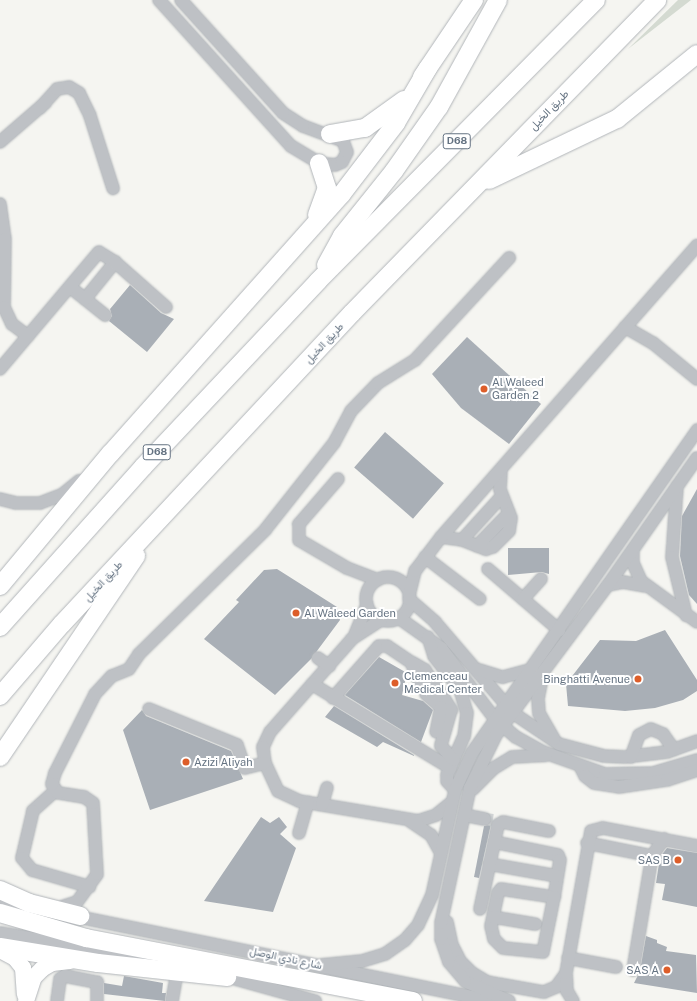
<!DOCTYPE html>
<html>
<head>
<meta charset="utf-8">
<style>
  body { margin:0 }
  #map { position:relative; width:697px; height:1001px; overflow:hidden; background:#f5f5f1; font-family:"Public Sans",Vazirmatn,sans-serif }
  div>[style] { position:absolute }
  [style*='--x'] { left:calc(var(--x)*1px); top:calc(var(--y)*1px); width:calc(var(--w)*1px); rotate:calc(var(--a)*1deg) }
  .green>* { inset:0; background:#d4dad1 }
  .building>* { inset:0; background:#a9afb6; transform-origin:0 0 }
  .minor-tunnel>* { height:12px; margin-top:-6px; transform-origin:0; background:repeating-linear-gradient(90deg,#d1d4d5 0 12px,transparent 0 18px) }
  .roads { filter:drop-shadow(0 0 1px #b1b5b9) drop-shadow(0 0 1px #b1b5b9) }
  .minor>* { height:12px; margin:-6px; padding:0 6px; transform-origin:6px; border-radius:6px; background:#bec1c5 }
  .minor>.ring { margin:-6px; padding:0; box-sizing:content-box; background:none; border:12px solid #bec1c5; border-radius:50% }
  .major>* { height:16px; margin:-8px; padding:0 8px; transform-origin:8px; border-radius:8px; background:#fff }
  .highway>* { height:18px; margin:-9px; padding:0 9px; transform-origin:9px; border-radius:9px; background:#fff }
  .dots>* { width:11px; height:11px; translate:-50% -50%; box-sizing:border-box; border:2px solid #fff; border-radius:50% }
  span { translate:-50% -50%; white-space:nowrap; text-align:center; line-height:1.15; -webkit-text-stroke:4px #fff; paint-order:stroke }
  .shield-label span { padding:1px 3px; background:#fff; border:1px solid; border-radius:3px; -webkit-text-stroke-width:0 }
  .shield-label { font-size:10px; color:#657382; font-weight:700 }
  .street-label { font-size:11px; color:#657382 }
  .poi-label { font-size:11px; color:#657382 }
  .left { translate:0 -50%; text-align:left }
  .right { translate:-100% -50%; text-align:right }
</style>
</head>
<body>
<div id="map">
  <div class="green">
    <i style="clip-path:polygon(678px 0,691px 0,628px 49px)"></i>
  </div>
  <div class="building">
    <i style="clip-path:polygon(130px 285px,161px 313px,174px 319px,147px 352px,109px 321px,112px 316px,110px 309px)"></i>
    <i style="clip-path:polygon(467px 337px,541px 404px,509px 444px,461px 408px,432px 374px)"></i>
    <i style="left:385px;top:432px;width:78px;height:47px;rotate:41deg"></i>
    <i style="clip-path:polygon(697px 489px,697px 604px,689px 595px,680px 556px,682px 516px)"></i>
    <i style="clip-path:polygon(508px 548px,549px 548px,549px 574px,542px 572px,508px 575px)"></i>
    <i style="clip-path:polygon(277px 569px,337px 607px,340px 620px,311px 659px,275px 695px,204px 639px,239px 602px,236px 600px,264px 570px)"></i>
    <i style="clip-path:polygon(665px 630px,697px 680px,697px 691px,683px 700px,655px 708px,625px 711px,568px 706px,566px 684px,600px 640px,636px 641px)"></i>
    <i style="clip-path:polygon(379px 657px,407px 673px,402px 695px,423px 701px,433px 710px,421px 742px,345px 695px)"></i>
    <i style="clip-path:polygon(334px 706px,414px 755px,414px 756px,383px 742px,377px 747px,325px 717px)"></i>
    <i style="clip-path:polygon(142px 710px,146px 716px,231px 751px,243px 779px,150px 810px,123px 730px)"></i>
    <i style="clip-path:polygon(261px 817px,270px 823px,279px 817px,287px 827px,280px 834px,296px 848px,273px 912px,204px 901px)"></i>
    <i style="clip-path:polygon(491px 824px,479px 878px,474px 877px,484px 826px)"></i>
    <i style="clip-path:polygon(667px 848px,697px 853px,697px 907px,662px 900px,665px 884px,656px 883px,660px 857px)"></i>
    <i style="clip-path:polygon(646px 936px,657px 940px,657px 943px,667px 947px,666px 951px,696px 955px,697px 993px,634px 983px,640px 971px)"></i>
    <i style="clip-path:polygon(124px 976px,163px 983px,162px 993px,166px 993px,165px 1001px,104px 994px,104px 983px,122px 986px)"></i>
  </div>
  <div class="minor-tunnel">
    <i style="--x:485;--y:819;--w:8;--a:7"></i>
  </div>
  <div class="roads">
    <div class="minor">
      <i style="--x:159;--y:0;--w:197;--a:47.9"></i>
      <i style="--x:291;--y:146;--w:33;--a:31"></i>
      <i style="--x:319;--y:163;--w:16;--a:7"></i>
      <i style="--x:335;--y:165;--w:8;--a:-23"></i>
      <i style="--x:342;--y:162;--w:11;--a:-63"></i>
      <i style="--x:347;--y:152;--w:12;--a:-110"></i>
      <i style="--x:343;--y:141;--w:43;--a:-159.4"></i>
      <i style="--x:303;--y:126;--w:24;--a:-147"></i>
      <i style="--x:283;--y:113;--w:152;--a:-132.1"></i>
      <i style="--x:40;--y:108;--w:25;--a:-48"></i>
      <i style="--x:57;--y:89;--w:12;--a:-9"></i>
      <i style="--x:69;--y:87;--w:12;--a:31"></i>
      <i style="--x:79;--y:93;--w:25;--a:64"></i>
      <i style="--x:90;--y:116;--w:76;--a:72.3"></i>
      <i style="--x:0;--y:142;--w:60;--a:-40.9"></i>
      <i style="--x:0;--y:204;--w:35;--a:82"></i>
      <i style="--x:5;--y:239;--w:68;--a:90.8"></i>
      <i style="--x:4;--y:307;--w:19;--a:65"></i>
      <i style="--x:12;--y:324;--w:20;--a:37"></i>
      <i style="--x:70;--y:287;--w:45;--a:38.7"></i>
      <i style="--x:85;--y:299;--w:48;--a:-51"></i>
      <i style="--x:625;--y:327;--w:32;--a:30"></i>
      <i style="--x:653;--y:343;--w:57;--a:39.3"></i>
      <i style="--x:0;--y:369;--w:153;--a:-49.8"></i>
      <i style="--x:99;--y:252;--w:19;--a:32"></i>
      <i style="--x:115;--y:262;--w:68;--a:41.4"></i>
      <i style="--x:338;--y:479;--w:60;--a:130.9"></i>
      <i style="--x:299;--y:524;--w:16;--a:90"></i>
      <i style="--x:299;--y:540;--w:56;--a:30.3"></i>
      <i style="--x:347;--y:568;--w:33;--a:21"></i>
      <i style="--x:677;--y:486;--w:71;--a:94"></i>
      <i style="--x:672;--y:557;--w:60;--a:76.4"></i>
      <i style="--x:0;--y:499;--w:16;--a:14"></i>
      <i style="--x:16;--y:503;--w:24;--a:0"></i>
      <i style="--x:40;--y:503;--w:25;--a:-21"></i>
      <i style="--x:63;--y:494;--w:21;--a:-39"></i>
      <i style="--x:441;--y:537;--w:21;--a:8"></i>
      <i style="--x:462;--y:540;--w:26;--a:21"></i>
      <i style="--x:486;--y:549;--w:7;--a:-16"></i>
      <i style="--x:493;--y:547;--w:23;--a:-45"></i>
      <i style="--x:509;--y:531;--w:13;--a:-81"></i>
      <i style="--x:511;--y:518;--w:31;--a:-111"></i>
      <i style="--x:500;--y:489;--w:19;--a:-87"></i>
      <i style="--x:462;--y:540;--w:59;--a:-47.7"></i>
      <i style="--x:477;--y:546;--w:46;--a:-45.9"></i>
      <i style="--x:633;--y:550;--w:13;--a:90"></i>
      <i style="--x:633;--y:563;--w:20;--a:66"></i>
      <i style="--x:641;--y:581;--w:69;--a:36.2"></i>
      <i style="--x:425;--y:557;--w:69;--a:37.4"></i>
      <i style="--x:488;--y:569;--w:94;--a:40.7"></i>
      <i class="ring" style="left:366px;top:577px;width:32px;height:32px"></i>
      <i style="--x:608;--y:585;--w:15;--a:-11"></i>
      <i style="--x:623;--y:582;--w:23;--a:10"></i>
      <i style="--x:409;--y:595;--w:25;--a:-76"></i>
      <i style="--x:415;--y:571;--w:43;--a:-52.6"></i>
      <i style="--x:441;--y:537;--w:388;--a:-48.7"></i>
      <i style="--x:409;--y:599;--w:35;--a:41"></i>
      <i style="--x:435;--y:622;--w:120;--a:49.4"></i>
      <i style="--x:513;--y:713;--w:55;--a:34"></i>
      <i style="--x:559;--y:744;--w:47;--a:14.9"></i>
      <i style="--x:604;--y:756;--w:21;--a:3"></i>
      <i style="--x:625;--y:757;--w:42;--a:-6.8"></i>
      <i style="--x:667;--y:752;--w:32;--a:-20"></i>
      <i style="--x:523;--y:599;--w:27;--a:-48"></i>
      <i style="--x:399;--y:618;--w:52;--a:35.5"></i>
      <i style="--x:441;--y:648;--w:89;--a:52.7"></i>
      <i style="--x:495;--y:719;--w:28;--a:41"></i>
      <i style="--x:516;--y:737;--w:31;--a:29"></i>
      <i style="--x:543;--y:752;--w:66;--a:19.5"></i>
      <i style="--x:605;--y:774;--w:48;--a:-1.2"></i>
      <i style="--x:653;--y:773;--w:46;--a:-16.5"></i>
      <i style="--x:381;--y:620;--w:35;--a:147"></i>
      <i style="--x:352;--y:639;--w:124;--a:131.4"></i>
      <i style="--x:270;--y:732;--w:17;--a:115"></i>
      <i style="--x:263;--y:747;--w:16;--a:83"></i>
      <i style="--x:265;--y:763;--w:31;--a:65"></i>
      <i style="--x:278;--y:791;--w:23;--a:25"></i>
      <i style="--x:299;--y:801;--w:121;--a:9.5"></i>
      <i style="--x:418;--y:821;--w:19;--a:-18"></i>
      <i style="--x:436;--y:815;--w:21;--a:-39"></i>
      <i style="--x:354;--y:637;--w:35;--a:-68"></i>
      <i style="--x:428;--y:637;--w:20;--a:72"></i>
      <i style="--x:434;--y:656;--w:43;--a:52.6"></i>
      <i style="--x:460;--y:690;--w:24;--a:73"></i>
      <i style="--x:467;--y:713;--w:23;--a:97"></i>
      <i style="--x:464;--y:736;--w:43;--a:113.6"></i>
      <i style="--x:447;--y:775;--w:6;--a:90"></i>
      <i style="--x:447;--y:781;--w:12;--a:48"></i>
      <i style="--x:318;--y:658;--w:14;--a:36"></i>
      <i style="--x:413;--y:663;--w:14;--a:30"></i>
      <i style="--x:425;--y:670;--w:14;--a:56"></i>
      <i style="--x:476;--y:669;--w:28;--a:17"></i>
      <i style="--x:503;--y:677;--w:30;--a:-15"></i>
      <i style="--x:542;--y:678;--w:21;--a:101"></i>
      <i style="--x:538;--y:699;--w:14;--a:86"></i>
      <i style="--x:539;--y:713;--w:30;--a:60"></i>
      <i style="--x:312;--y:684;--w:162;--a:31.3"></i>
      <i style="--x:435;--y:684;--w:31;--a:58"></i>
      <i style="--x:451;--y:710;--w:37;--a:106"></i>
      <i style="--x:441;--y:746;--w:19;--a:47"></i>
      <i style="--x:426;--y:694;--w:20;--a:41"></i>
      <i style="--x:441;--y:707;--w:25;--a:101"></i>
      <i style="--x:333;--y:698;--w:69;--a:-48.5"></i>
      <i style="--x:379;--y:646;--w:8;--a:0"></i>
      <i style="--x:387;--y:646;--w:29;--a:34"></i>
      <i style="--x:411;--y:662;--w:25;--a:67"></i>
      <i style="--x:149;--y:709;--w:95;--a:22.2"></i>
      <i style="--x:237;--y:745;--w:24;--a:71"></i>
      <i style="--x:245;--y:768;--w:21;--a:-14"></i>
      <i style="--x:631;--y:757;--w:23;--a:-70"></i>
      <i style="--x:639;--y:735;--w:13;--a:-27"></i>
      <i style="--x:651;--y:729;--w:13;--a:23"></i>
      <i style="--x:663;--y:734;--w:19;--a:55"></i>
      <i style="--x:580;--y:766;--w:11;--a:63"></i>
      <i style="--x:585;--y:776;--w:11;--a:38"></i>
      <i style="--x:594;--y:783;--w:25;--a:9"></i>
      <i style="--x:619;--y:787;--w:49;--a:-8.3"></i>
      <i style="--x:667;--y:780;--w:32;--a:-18"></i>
      <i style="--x:473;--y:789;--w:30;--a:-45"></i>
      <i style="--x:494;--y:768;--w:21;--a:-31"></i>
      <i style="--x:512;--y:757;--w:34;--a:-3"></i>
      <i style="--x:55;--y:791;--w:30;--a:138"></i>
      <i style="--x:33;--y:811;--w:48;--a:103.2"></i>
      <i style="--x:22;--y:858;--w:16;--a:50"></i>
      <i style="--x:32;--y:870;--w:60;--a:16.3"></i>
      <i style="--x:322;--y:805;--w:18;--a:-74"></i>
      <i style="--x:464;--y:815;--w:21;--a:11"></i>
      <i style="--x:410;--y:821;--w:25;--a:34"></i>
      <i style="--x:431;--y:835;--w:18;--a:61"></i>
      <i style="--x:299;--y:833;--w:32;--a:-74"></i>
      <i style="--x:494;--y:842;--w:65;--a:11.5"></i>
      <i style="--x:558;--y:855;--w:5;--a:68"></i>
      <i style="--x:560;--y:860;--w:37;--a:99"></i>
      <i style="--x:587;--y:843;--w:66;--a:11.3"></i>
      <i style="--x:489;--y:864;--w:69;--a:10"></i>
      <i style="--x:501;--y:889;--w:54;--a:8.6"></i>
      <i style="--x:554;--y:897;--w:56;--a:101.3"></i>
      <i style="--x:543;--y:952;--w:40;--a:-174.3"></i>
      <i style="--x:503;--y:948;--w:13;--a:-135"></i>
      <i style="--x:494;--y:939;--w:13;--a:-103"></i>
      <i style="--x:491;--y:926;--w:34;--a:-78"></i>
      <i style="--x:498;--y:893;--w:5;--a:-53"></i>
      <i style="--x:0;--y:901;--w:27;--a:15"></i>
      <i style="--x:55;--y:909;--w:23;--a:-18"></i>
      <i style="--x:77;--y:902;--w:34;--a:-54"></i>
      <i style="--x:97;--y:874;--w:71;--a:-93.2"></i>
      <i style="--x:93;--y:803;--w:11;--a:-146"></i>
      <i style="--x:84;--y:797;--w:26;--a:-171"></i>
      <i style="--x:58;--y:793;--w:11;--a:-124"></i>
      <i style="--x:52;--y:784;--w:11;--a:-75"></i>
      <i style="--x:55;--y:773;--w:89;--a:-63.1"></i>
      <i style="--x:95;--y:694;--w:25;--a:-47"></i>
      <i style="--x:112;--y:676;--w:18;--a:-22"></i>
      <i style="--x:129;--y:669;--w:18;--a:-56"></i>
      <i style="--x:139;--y:654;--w:177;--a:-44.5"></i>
      <i style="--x:265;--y:530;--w:111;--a:-51.6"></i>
      <i style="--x:334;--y:443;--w:36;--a:-62"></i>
      <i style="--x:351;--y:411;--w:39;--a:-46"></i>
      <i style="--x:378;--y:383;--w:44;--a:-31.9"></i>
      <i style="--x:415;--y:360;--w:139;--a:-47.3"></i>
      <i style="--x:480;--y:909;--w:86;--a:-77.9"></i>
      <i style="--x:498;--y:825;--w:6;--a:-31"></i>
      <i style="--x:503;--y:822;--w:47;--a:11.1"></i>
      <i style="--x:74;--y:916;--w:427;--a:11.5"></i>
      <i style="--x:493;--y:917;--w:43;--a:9.5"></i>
      <i style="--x:447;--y:922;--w:24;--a:78"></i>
      <i style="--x:452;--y:945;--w:18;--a:63"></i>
      <i style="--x:460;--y:961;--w:17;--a:45"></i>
      <i style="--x:472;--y:973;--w:17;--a:31"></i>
      <i style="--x:487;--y:982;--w:58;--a:10"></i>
      <i style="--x:544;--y:992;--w:13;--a:-23"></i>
      <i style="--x:556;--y:987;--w:17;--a:-54"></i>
      <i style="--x:0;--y:933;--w:147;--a:9.8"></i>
      <i style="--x:568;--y:958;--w:49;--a:10.6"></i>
      <i style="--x:321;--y:965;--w:41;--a:-5.6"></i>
      <i style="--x:362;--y:961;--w:24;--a:-17"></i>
      <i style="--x:385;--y:954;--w:24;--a:-35"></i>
      <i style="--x:405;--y:940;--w:20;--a:-49"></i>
      <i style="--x:418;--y:925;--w:33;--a:-65"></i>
      <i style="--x:432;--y:895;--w:107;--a:-77.6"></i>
      <i style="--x:455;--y:790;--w:41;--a:-65.3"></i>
      <i style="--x:472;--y:753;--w:394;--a:-55.1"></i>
      <i style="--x:633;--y:970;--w:116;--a:-80.5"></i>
      <i style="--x:652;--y:856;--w:21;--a:-55"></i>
      <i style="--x:221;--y:975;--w:98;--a:15.5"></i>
      <i style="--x:57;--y:1001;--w:22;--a:-82"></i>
      <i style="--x:60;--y:979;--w:6;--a:-31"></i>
      <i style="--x:65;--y:976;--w:33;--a:11"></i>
      <i style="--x:97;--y:982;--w:19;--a:90"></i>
      <i style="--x:172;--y:1001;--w:28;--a:-80"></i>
      <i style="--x:509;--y:1001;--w:48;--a:-155.6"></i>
      <i style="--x:465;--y:981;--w:25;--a:-130"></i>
      <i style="--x:449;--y:962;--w:24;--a:-109"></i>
      <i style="--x:441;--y:939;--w:16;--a:-90"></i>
      <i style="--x:441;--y:923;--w:138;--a:-77.9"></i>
      <i style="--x:470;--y:788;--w:59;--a:-63.9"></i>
      <i style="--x:496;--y:735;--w:187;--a:-53.3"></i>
      <i style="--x:608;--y:585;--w:155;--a:-55"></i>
      <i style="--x:573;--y:1001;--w:12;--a:-121"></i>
      <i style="--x:567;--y:991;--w:18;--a:-93"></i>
      <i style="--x:566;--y:973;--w:144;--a:-80"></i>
      <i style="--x:591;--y:831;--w:12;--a:-14"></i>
      <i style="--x:603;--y:828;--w:96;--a:10.8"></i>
    </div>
    <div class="major">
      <i style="--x:0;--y:950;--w:17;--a:28"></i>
      <i style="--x:15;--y:958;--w:13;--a:51"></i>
      <i style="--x:23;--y:968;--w:26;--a:86"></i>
      <i style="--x:26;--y:1001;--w:25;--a:-72"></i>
      <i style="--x:34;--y:977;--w:11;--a:-45"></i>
      <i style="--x:42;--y:969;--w:12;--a:-31"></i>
      <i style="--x:52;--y:963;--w:18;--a:-6"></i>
    </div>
    <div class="highway">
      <i style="--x:422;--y:77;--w:93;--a:-56"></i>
      <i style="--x:330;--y:134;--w:36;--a:-10"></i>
      <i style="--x:365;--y:128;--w:48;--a:-35.7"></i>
      <i style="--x:489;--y:180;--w:142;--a:-25.5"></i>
      <i style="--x:617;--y:119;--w:103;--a:-39.1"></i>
      <i style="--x:317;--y:215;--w:29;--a:-70"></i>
      <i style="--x:327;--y:188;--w:26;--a:-108"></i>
      <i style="--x:326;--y:265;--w:33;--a:-61"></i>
      <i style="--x:342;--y:236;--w:83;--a:-51.3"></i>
      <i style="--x:394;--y:171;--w:78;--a:-54.9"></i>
      <i style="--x:439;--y:107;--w:122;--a:-61.1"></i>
      <i style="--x:0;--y:586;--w:173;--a:-50.2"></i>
      <i style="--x:111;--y:453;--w:346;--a:-48.3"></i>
      <i style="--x:341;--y:195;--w:91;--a:-52.6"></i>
      <i style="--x:396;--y:123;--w:64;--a:-59.8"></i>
      <i style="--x:0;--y:627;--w:215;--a:-48.2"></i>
      <i style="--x:143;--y:467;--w:255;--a:-46.7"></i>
      <i style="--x:318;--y:281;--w:395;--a:-45.3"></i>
      <i style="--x:0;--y:696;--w:95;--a:-49.3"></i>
      <i style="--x:62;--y:624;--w:425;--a:-47"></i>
      <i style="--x:352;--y:313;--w:437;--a:-45.7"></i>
      <i style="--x:0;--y:757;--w:243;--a:-55.9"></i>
      <i style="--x:0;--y:890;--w:32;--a:24"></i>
      <i style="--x:29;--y:903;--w:53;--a:14.3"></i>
      <i style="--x:0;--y:913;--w:90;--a:16.2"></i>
      <i style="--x:86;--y:938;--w:333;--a:10.9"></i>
      <i style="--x:0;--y:947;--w:99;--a:9.3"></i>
      <i style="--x:98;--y:963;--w:130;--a:6.2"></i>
    </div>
  </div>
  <div class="dots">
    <i style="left:484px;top:389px;background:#dd5e2a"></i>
    <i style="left:296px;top:613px;background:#dd5e2a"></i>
    <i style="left:638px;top:679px;background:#dd5e2a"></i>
    <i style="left:395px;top:683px;background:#dd5e2a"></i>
    <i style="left:186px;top:762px;background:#dd5e2a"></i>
    <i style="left:678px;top:860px;background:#dd5e2a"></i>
    <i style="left:667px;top:970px;background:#dd5e2a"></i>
  </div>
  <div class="shield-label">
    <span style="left:457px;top:141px">D68</span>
    <span style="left:157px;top:452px">D68</span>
  </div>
  <div class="street-label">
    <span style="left:549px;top:110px;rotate:-46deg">طريق الخيل</span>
    <span style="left:324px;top:343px;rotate:-47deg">طريق الخيل</span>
    <span style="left:103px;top:581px;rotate:-47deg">طريق الخيل</span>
    <span style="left:286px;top:958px;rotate:12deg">شارع نادي الوصل</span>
  </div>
  <div class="poi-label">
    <span class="left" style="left:492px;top:389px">Al Waleed<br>Garden 2</span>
    <span class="left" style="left:304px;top:613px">Al Waleed Garden</span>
    <span class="left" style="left:404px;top:683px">Clemenceau<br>Medical Center</span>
    <span class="right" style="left:630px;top:679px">Binghatti Avenue</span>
    <span class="left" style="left:194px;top:762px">Azizi Aliyah</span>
    <span class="right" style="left:670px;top:860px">SAS B</span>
    <span class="right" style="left:659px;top:970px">SAS A</span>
  </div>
</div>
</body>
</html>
